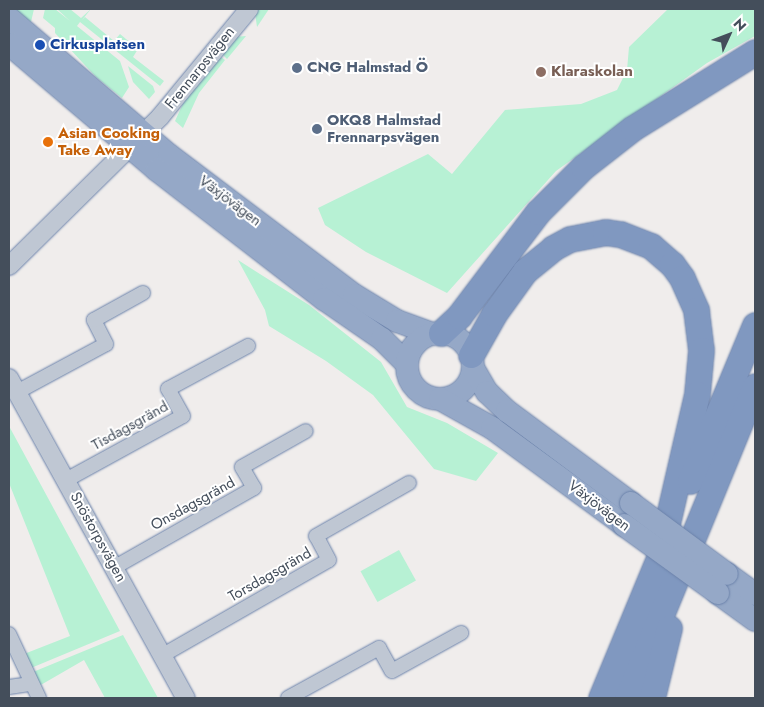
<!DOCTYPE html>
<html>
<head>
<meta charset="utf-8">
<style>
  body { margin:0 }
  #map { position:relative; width:764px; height:707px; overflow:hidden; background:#f0edec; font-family:Jost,sans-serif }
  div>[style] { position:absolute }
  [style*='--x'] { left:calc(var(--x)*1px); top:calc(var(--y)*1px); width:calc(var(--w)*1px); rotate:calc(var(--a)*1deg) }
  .green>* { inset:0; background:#b7f1d4; transform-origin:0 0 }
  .roads { filter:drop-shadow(0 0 1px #6c83ab) drop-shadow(0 0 1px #6c83ab) }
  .minor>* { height:14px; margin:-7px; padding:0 7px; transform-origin:7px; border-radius:7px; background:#bfc7d3 }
  .tertiary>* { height:18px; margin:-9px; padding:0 9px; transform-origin:9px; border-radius:9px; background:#bfc7d3 }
  .trunk>* { height:22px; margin:-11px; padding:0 11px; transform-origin:11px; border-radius:11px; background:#95a8c7 }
  .trunk>.ring { margin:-11px; padding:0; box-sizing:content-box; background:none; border:22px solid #95a8c7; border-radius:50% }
  .motorway>* { height:25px; margin:-12.5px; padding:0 12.5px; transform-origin:12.5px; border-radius:12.5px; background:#8098c0 }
  .bridges { filter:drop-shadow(0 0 1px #6c83ab) drop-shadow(0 0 1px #6c83ab) }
  .trunk-bridge>* { height:22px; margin:-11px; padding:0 11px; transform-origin:11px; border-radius:11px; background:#95a8c7 }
  .dots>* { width:14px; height:14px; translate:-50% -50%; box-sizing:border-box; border:2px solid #fff; border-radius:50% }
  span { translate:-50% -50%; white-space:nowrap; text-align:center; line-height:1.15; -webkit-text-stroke:4px #fff; paint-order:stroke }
  .transit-label { font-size:15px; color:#164399; font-weight:700 }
  .left { translate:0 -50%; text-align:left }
  .street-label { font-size:15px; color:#444e5b }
  .service-label { font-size:15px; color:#4e5e75; font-weight:700 }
  .education-label { font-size:15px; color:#785e54; font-weight:700 }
  .food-label { font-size:15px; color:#c56008; font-weight:700 }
  .frame { position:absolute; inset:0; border:10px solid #444e5b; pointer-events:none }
  .north { position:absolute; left:704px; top:10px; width:50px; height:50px; -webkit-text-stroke:4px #fff; paint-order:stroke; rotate:47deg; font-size:14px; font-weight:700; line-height:20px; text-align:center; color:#444e5b }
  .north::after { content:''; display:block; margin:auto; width:18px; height:22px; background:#444e5b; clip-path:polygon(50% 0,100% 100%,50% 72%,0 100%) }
</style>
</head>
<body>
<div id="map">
  <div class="green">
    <i style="clip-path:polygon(11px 9px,34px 9px,31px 22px)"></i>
    <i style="clip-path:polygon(45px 9px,55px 9px,70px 21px,57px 9px,70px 9px,81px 18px,91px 9px,82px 20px,85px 17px,114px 41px,120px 34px,138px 49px,133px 57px,164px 81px,160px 86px,80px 22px,77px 26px,120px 61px,129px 87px,122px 98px,96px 77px,55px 33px,55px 28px,43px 18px)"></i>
    <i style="clip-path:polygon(258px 9px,269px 9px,257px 27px,255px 13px)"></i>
    <i style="clip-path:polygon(668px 9px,755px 9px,755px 36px,707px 63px,556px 171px,447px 293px,366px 252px,325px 225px,318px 208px,428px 154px,452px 174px,505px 110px,581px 104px,617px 90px,627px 70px,629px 47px)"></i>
    <i style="clip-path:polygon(246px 36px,227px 59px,221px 53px,234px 37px)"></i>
    <i style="clip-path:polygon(221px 57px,225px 60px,199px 93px,183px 128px,175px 121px,185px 99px)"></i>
    <i style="clip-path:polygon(128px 66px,153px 86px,155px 92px,149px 99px,133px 82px)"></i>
    <i style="clip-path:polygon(238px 260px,309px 305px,381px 362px,407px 407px,447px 423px,498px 453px,476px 481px,434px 469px,373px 395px,326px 361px,269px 326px,265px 310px)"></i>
    <i style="clip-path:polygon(9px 426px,120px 631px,31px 668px,24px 654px,70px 636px,9px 483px)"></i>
    <i style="left:399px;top:550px;width:35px;height:44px;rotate:61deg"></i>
    <i style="clip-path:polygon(123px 635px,158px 698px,105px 698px,84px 660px,39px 686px,33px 672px)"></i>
  </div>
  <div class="roads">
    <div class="minor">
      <i style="--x:17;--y:392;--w:101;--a:-28.3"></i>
      <i style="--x:106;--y:344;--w:27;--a:-117"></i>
      <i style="--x:94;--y:320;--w:56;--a:-28.9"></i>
      <i style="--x:66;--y:480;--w:133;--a:-28.7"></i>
      <i style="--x:183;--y:416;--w:31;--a:-119"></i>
      <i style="--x:168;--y:389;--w:91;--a:-28.3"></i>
      <i style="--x:115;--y:567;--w:160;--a:-29.6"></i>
      <i style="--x:254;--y:488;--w:24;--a:-120"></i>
      <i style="--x:242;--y:467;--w:73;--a:-29.4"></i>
      <i style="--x:9;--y:634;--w:71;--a:64.9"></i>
      <i style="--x:163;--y:655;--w:191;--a:-29.8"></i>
      <i style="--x:329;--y:560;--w:27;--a:-118"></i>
      <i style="--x:316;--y:536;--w:107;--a:-29.7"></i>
      <i style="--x:9;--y:687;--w:22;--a:-8"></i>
      <i style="--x:288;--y:698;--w:104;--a:-28.8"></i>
      <i style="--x:379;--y:648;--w:26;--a:61"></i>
      <i style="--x:392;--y:671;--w:79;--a:-28.8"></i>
    </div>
    <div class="tertiary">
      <i style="--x:9;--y:266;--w:212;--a:-44.6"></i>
      <i style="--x:160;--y:117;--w:140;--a:-50.5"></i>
      <i style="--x:9;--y:378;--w:366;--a:61.1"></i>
    </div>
    <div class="trunk">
      <i style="--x:9;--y:18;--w:211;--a:40.6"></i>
      <i style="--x:169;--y:155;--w:232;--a:37.1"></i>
      <i style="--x:354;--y:295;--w:50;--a:31.2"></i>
      <i style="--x:397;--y:321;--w:38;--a:20"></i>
      <i style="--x:9;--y:44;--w:194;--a:40.4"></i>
      <i style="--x:157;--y:170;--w:211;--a:37.7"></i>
      <i style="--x:324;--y:299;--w:70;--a:34.6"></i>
      <i style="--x:382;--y:339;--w:35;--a:45"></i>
      <i class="ring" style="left:407px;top:333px;width:44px;height:44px"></i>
      <i style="--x:473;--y:368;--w:28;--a:60"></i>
      <i style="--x:487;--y:392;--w:28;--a:44"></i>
      <i style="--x:507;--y:411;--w:154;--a:36.6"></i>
      <i style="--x:440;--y:399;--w:60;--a:29.1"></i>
      <i style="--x:492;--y:428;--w:164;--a:36.3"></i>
      <i style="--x:727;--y:574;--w:34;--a:36"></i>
      <i style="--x:718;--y:593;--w:46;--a:36.1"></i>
    </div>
    <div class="motorway">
      <i style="--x:441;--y:333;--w:25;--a:-43"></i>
      <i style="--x:459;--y:316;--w:131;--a:-52.8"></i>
      <i style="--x:538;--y:212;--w:64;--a:-45"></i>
      <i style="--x:583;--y:167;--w:63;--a:-38"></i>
      <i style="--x:633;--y:128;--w:144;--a:-31.9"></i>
      <i style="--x:471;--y:355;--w:47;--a:-60.7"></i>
      <i style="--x:494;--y:314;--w:53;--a:-54.2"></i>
      <i style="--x:525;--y:271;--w:36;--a:-39"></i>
      <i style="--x:553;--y:248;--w:19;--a:-28"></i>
      <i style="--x:570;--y:239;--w:36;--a:-11"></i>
      <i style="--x:605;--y:232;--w:15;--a:8"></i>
      <i style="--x:620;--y:234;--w:33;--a:21"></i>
      <i style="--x:651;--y:246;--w:28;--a:41"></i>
      <i style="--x:672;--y:264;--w:17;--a:54"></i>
      <i style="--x:682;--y:278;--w:35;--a:66"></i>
      <i style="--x:696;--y:310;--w:40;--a:82.9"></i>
      <i style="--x:701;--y:350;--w:44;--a:95.2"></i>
      <i style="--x:697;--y:394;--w:160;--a:103"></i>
      <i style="--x:690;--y:481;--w:169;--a:-67.4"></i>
      <i style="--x:601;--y:698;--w:178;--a:-67.5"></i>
      <i style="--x:627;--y:698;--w:337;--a:-67.7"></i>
      <i style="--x:652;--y:698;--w:72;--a:-76.3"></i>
    </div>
  </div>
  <div class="bridges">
    <div class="trunk-bridge">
      <i style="--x:631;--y:503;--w:119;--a:36.5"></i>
      <i style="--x:624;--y:525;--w:116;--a:35.9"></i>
    </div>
  </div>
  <div class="dots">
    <i style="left:40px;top:45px;background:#1a4fb4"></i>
    <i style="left:297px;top:68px;background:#5c6f8a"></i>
    <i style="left:541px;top:72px;background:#8d6e63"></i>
    <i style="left:317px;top:129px;background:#5c6f8a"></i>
    <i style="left:48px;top:142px;background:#e8710a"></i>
  </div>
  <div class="transit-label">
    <span class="left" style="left:50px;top:45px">Cirkusplatsen</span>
  </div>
  <div class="street-label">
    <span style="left:200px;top:68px;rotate:-51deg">Frennarpsvägen</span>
    <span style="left:230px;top:201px;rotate:37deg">Växjövägen</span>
    <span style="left:130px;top:426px;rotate:-29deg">Tisdagsgränd</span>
    <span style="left:193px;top:504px;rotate:-29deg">Onsdagsgränd</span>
    <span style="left:599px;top:506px;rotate:37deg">Växjövägen</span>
    <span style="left:98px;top:537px;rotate:61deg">Snöstorpsvägen</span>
    <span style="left:270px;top:575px;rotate:-30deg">Torsdagsgränd</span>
  </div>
  <div class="service-label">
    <span class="left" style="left:307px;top:68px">CNG Halmstad Ö</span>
    <span class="left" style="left:327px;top:129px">OKQ8 Halmstad<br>Frennarpsvägen</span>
  </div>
  <div class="education-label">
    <span class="left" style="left:551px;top:72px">Klaraskolan</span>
  </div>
  <div class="food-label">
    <span class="left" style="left:58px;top:142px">Asian Cooking<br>Take Away</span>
  </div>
  <div class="frame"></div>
  <div class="north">N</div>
</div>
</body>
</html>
